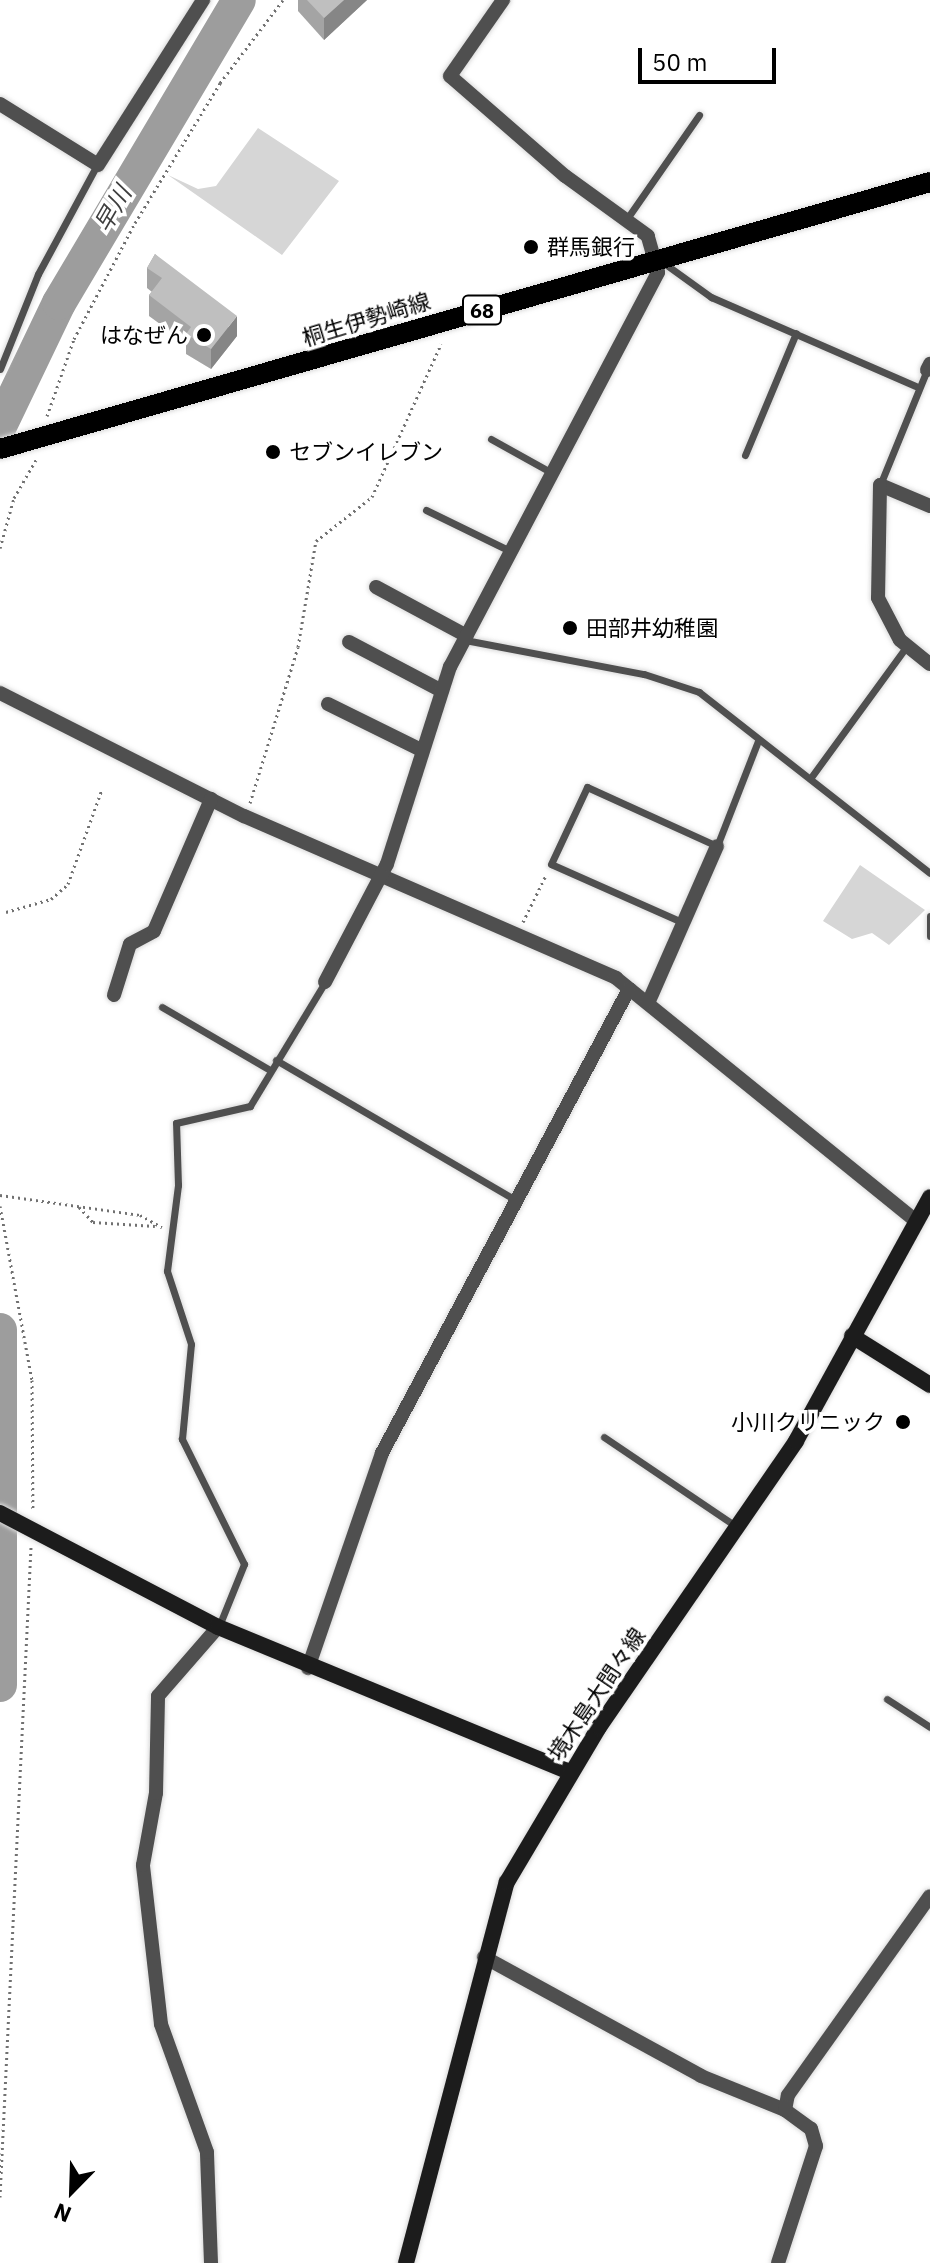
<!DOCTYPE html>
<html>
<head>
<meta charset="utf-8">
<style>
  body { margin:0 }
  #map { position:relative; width:930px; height:2263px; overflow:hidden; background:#fff; font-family:"IBM Plex Sans","Noto Sans JP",sans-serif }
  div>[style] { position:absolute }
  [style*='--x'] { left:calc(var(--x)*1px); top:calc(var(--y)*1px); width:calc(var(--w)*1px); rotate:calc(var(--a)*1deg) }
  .green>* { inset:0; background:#d6d6d6 }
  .river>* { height:34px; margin:-17px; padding:0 17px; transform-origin:17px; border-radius:17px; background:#9d9d9d }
  .path>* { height:3px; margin-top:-1.5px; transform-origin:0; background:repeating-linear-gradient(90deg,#717171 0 2px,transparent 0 6px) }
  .roads { filter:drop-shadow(0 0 2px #dbdbdb) drop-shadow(0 0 2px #dbdbdb) }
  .lane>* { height:7px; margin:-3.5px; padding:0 3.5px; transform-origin:3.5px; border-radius:3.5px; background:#4f4f4f }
  .street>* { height:14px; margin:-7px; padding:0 7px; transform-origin:7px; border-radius:7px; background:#4f4f4f }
  .secondary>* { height:16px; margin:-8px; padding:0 8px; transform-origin:8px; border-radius:8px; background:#1c1c1c }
  .primary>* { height:20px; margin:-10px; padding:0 10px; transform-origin:10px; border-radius:10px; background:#000 }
  .wall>* { inset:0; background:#a4a4a4 }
  .shaded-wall>* { inset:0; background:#868686 }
  .building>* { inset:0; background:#bfbfbf }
  .dots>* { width:22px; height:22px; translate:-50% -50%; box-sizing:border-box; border:4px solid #fff; border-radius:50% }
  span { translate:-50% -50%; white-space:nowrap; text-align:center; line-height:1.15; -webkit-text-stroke:7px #fff; paint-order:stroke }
  .shield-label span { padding:2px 6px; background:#fff; border:2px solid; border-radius:6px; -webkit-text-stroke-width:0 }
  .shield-label { font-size:20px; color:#000; font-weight:700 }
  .poi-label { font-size:22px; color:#000 }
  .left { translate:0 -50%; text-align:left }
  .right { translate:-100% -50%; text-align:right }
  .street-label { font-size:22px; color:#000 }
  .water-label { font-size:24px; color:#3e3e3e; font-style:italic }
  .north { position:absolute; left:32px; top:2151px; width:80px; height:80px; -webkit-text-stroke:6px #fff; paint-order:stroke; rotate:203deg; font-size:22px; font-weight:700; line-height:32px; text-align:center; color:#000 }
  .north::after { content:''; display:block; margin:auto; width:28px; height:36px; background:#000; clip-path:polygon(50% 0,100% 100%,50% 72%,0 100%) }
  .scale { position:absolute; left:638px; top:48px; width:138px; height:36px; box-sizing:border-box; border:4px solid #000; border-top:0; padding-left:10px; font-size:24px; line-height:28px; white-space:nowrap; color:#000; -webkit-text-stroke:6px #fff; paint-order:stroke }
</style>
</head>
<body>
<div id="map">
  <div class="green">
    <i style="clip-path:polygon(258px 128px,339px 181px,282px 255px,168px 175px,198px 189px,216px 186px)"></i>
    <i style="clip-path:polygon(860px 865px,925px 910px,889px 945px,872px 933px,852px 939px,823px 921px)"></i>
  </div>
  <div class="river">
    <i style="--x:0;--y:426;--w:136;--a:-64.4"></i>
    <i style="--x:59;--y:303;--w:352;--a:-59.3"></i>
    <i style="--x:0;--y:1330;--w:355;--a:90"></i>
  </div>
  <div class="path">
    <i style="--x:47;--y:416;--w:82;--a:-70.7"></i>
    <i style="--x:74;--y:339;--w:131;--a:-62.3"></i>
    <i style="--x:135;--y:223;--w:164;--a:-58.7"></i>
    <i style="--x:220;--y:83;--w:104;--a:-52.8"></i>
    <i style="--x:0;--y:548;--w:52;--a:-74.4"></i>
    <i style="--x:14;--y:498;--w:46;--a:-60.1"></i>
    <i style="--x:250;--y:803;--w:163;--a:-72.9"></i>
    <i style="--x:298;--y:647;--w:108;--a:-80.4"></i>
    <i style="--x:316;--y:541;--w:71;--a:-38.2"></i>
    <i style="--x:372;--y:497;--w:168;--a:-65.7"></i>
    <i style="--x:6;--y:912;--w:47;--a:-16.1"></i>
    <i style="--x:51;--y:899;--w:23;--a:-41"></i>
    <i style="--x:68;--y:884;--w:101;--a:-70.3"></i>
    <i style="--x:523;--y:922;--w:52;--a:-63.9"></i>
    <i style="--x:0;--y:1195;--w:141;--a:8.1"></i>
    <i style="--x:140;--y:1215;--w:25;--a:29"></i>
    <i style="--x:0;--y:1206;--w:177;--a:79.6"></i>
    <i style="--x:32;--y:1380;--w:131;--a:89.6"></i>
    <i style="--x:79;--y:1207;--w:21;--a:47"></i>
    <i style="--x:93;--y:1222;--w:62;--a:3.7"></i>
    <i style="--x:0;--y:2197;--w:651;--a:-87.27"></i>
  </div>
  <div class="roads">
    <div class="lane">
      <i style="--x:626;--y:220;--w:128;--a:-55.2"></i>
      <i style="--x:661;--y:261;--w:62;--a:35.8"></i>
      <i style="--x:711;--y:297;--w:223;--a:23.5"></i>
      <i style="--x:0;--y:369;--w:102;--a:-68.2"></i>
      <i style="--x:38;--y:274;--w:124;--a:-61.6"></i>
      <i style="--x:491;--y:439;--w:70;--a:29.1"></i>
      <i style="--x:745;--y:455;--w:132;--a:-67.3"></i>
      <i style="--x:880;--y:485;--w:124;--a:-67.8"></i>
      <i style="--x:426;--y:510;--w:93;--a:26"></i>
      <i style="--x:465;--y:640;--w:182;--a:10.8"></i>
      <i style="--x:644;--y:674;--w:58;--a:18.1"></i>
      <i style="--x:699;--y:692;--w:293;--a:38.1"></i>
      <i style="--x:812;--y:776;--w:160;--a:-53.9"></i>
      <i style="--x:930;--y:916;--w:20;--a:90"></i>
      <i style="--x:684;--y:923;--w:145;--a:-156.1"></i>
      <i style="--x:551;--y:864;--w:85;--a:-64.9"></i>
      <i style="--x:587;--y:787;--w:143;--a:24.4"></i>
      <i style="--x:717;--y:846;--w:113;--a:-68.7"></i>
      <i style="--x:162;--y:1007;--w:125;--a:30.3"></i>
      <i style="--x:276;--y:1060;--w:278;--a:30.3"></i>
      <i style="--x:604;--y:1437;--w:161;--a:34.1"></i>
      <i style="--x:219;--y:1626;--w:67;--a:-68"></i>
      <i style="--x:244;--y:1564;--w:140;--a:-116.4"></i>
      <i style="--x:182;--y:1439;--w:95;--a:-84.6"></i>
      <i style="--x:191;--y:1344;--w:77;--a:-108.2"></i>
      <i style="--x:167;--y:1271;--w:87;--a:-82.7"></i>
      <i style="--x:178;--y:1185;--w:62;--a:-91.8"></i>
      <i style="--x:176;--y:1123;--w:76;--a:-12.9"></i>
      <i style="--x:250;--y:1106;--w:145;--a:-58.8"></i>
      <i style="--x:887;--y:1699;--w:51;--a:33.1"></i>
    </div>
    <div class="street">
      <i style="--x:0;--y:104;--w:115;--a:31.9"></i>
      <i style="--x:98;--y:165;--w:196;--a:-57.5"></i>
      <i style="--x:927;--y:370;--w:7;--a:-63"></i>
      <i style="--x:930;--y:506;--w:54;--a:-157.2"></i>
      <i style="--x:880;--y:485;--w:113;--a:91"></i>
      <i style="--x:878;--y:598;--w:47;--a:62.4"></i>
      <i style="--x:900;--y:640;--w:38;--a:39"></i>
      <i style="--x:376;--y:587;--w:103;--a:28.3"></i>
      <i style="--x:349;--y:642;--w:103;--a:27.8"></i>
      <i style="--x:0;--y:693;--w:273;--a:26.8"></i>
      <i style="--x:244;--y:816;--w:406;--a:23.5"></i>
      <i style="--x:616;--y:978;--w:383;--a:39"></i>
      <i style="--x:328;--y:704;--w:104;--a:26.3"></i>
      <i style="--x:325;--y:982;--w:133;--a:-62.3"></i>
      <i style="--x:387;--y:864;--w:207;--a:-72.3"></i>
      <i style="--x:450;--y:667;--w:446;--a:-62.2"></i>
      <i style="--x:658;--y:272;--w:37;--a:-106"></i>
      <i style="--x:648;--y:236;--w:102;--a:-144.1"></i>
      <i style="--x:565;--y:176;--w:152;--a:-139"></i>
      <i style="--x:450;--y:76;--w:93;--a:-55.1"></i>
      <i style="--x:114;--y:995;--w:53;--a:-72.6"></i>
      <i style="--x:130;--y:944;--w:27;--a:-28"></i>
      <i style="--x:154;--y:931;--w:144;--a:-66.6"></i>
      <i style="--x:649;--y:1001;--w:169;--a:-66.3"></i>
      <i style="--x:308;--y:1668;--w:227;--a:-71"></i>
      <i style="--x:382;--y:1453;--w:526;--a:-61.97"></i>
      <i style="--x:484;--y:1957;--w:247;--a:28.7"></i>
      <i style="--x:701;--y:2076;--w:91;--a:22"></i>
      <i style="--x:211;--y:2263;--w:111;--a:-92.1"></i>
      <i style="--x:207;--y:2152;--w:136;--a:-109.8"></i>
      <i style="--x:161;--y:2024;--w:160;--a:-96.5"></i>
      <i style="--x:143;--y:1865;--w:73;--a:-79.8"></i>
      <i style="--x:156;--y:1793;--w:97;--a:-88.8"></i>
      <i style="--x:158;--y:1696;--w:91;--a:-49"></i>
      <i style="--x:778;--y:2263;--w:123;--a:-72"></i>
      <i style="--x:816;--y:2146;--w:18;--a:-106"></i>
      <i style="--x:811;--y:2129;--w:32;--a:-144"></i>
      <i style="--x:785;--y:2110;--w:15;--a:-79"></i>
      <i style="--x:788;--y:2095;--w:244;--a:-54.5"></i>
    </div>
    <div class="secondary">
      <i style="--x:852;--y:1336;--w:92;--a:32.1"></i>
      <i style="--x:0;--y:1513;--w:246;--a:27.6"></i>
      <i style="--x:218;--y:1627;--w:381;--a:22.4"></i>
      <i style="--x:406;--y:2263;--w:394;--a:-75.2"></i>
      <i style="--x:507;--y:1882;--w:180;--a:-59.3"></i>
      <i style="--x:599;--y:1727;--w:347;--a:-55.4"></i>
      <i style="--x:796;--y:1441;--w:278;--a:-61.2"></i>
    </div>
    <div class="primary">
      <i style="--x:0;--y:449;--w:968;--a:-16.02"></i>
    </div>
  </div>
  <div class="wall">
    <i style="clip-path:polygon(298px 0,367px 0,324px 40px,298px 11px)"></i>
    <i style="clip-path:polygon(155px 254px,237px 336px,211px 369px,186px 354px,186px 343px,149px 316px,149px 295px,152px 292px,147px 288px,147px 268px)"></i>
  </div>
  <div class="shaded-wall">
    <i style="clip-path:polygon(344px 0,367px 0,324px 40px,324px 18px)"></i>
    <i style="clip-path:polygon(237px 316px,237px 336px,211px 369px,211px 349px)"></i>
  </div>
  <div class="building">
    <i style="clip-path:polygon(307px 0,344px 0,324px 18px)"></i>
    <i style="clip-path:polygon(155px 254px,237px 316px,211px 349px,186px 334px,191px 327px,149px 295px,162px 278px,147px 268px)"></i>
  </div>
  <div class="dots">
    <i style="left:531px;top:247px;background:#000"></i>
    <i style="left:204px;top:335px;background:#000"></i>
    <i style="left:273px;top:452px;background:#000"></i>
    <i style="left:570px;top:628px;background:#000"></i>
    <i style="left:903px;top:1422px;background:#000"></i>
  </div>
  <div class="shield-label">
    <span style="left:482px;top:310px">68</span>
  </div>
  <div class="poi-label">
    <span class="left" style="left:547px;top:247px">群馬銀行</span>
    <span class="right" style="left:188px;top:335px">はなぜん</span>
    <span class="left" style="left:289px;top:452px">セブンイレブン</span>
    <span class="left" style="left:586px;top:628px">田部井幼稚園</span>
    <span class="right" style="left:885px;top:1422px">小川クリニック</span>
  </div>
  <div class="street-label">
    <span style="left:366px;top:319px;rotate:-17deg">桐生伊勢崎線</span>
    <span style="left:596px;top:1694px;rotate:-56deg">境木島大間々線</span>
  </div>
  <div class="water-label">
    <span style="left:113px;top:209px;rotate:-60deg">早川</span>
  </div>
  <div class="north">N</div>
  <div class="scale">50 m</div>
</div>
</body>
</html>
